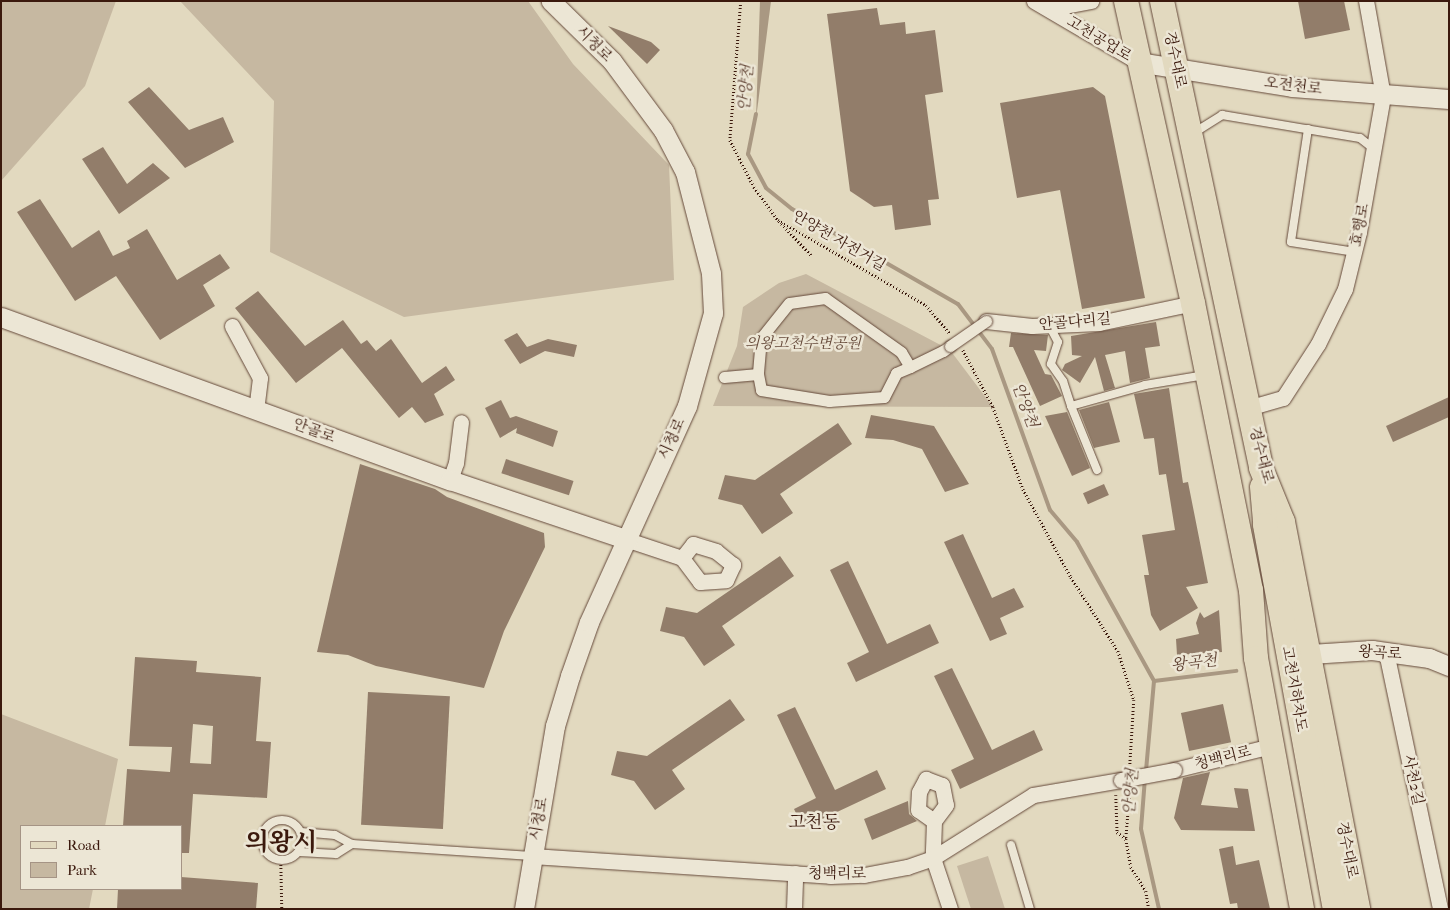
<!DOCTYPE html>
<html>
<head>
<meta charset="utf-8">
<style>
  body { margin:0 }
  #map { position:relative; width:1450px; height:910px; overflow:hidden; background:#e2d9bf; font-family:"IM FELL French Canon","Noto Serif KR",serif }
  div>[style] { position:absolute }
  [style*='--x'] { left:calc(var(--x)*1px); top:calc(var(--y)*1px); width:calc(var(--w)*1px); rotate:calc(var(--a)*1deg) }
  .green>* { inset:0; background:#c6b8a1 }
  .water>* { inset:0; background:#a99882 }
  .stream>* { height:4px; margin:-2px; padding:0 2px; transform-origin:2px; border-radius:2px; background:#a99882 }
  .building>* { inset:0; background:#927d6a; transform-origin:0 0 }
  .path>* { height:2.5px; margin-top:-1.25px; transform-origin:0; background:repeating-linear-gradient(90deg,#3b190d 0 1px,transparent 0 3.5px) }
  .roads { filter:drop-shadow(0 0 1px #65493a) drop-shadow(0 0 1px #65493a) }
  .service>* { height:8px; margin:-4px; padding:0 4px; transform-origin:4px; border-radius:4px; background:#ece6d5 }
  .service>.ring { margin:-4px; padding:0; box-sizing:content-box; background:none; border:8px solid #ece6d5; border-radius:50% }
  .pedestrian>* { height:11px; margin:-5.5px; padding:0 5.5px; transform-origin:5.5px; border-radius:5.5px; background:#ece6d5 }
  .minor>* { height:15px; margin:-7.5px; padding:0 7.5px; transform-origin:7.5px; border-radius:7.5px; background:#ece6d5 }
  .tertiary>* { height:19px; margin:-9.5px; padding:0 9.5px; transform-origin:9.5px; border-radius:9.5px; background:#ece6d5 }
  .primary>* { height:24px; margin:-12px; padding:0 12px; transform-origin:12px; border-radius:12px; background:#e2d9bf }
  .bridges { filter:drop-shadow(0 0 1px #65493a) drop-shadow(0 0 1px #65493a) }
  .pedestrian-bridge>* { height:11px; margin:-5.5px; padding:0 5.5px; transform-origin:5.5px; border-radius:5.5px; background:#ece6d5 }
  .minor-bridge>* { height:15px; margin:-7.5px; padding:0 7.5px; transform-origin:7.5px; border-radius:7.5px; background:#ece6d5 }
  span { translate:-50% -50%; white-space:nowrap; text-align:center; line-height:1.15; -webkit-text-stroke:5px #ece6d5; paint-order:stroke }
  .street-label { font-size:15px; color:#3b190d }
  .park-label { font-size:15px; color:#654939; font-style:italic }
  .water-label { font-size:16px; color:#624536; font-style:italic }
  .quarter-label { font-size:18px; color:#3b190d }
  .town-label { font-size:25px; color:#3b190d; font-weight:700 }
  .frame { position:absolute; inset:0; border:2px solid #3b190d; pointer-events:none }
  .legend { position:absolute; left:20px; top:825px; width:162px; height:65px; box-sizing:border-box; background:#ece6d5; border:1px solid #a59485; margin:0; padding:6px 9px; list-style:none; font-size:15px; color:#3b190d }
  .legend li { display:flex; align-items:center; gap:10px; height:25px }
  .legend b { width:25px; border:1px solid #a59485 }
</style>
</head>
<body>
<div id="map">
  <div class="green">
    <i style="clip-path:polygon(1px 1px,116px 1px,85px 86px,1px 181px)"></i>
    <i style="clip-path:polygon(180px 1px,528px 1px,573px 64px,669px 165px,674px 280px,404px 317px,270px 252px,274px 101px)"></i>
    <i style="clip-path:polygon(806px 274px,950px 350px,993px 407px,713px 406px,737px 346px,743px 307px,779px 283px)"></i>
    <i style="clip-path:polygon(1px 714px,118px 759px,105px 826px,21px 826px,21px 889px,93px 889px,89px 909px,1px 909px)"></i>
    <i style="clip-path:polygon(988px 856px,1005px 909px,971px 909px,957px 866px)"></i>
  </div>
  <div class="water">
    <i style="clip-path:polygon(760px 1px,771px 1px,756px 119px)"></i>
  </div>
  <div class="stream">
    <i style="--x:756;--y:114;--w:41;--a:101.3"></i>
    <i style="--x:748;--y:154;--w:38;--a:62"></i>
    <i style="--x:766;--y:188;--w:33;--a:39"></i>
    <i style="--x:792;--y:209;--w:191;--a:29.8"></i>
    <i style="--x:958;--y:304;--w:56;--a:52.9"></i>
    <i style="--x:992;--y:349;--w:171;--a:70.2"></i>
    <i style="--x:1050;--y:510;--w:42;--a:49.8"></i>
    <i style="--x:1077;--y:542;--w:159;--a:61"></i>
    <i style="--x:1154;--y:681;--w:90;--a:95.1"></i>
    <i style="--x:1154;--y:681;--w:83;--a:-7"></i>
    <i style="--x:1145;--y:778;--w:51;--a:94.5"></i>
    <i style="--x:1141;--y:829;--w:82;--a:77.3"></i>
  </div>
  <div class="building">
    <i style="clip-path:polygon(1298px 1px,1344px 1px,1350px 30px,1305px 39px)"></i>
    <i style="clip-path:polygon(877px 8px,880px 25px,905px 22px,906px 34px,935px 30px,943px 92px,925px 95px,939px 199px,928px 200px,931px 225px,895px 230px,892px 205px,874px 207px,850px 191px,827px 14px)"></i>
    <i style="clip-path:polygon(608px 26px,651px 42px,660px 50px,647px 64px)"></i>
    <i style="clip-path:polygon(149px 87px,189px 130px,223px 117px,234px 142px,185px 168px,128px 102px)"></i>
    <i style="clip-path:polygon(1093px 87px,1105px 96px,1145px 298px,1082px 309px,1060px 190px,1017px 198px,1000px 103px)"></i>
    <i style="clip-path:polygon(103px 147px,127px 184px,153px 163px,170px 178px,119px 214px,82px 159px)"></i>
    <i style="clip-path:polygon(40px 199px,72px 248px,99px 230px,113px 256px,130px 248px,127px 241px,147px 229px,177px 280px,220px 254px,230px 268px,203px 285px,215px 306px,160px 340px,116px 276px,75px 301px,17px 212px)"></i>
    <i style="clip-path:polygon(258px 291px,305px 346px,343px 320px,361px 344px,367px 340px,376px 351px,391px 339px,422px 383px,446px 366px,455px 380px,434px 394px,444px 415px,425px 423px,412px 407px,399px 418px,342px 348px,296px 383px,235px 308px)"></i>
    <i style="clip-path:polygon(1156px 322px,1160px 346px,1145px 348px,1150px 378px,1130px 383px,1125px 351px,1105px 355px,1115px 388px,1104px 391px,1095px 357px,1080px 383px,1062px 370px,1065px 364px,1082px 356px,1072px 355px,1071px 336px)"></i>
    <i style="clip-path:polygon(517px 333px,527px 347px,548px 339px,577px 345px,574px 357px,545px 351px,520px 364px,504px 340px)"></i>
    <i style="clip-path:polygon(1011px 333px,1048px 335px,1046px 351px,1034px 350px,1045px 374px,1051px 375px,1062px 396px,1040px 406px,1013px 347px,1009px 347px)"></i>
    <i style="clip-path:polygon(1169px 388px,1183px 483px,1188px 482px,1208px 583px,1186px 587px,1198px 608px,1160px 631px,1151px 615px,1144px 575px,1149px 575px,1142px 535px,1175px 530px,1166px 474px,1159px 475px,1154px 438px,1144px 439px,1134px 394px)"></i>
    <i style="clip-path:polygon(1449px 397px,1449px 417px,1393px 442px,1386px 426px)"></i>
    <i style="clip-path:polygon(501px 400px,510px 418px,516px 416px,558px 431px,553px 447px,516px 433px,517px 428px,500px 438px,485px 408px)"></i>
    <i style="clip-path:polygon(1109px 402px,1120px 442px,1094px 448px,1079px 410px)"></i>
    <i style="clip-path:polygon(1067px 412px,1090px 468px,1072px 476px,1045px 416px)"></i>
    <i style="clip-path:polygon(871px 415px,934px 426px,969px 484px,945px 492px,922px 449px,893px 440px,865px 438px)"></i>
    <i style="clip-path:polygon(838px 423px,852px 444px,780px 494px,793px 513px,762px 534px,742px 505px,718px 499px,725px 475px,755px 480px)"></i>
    <i style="left:506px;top:459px;width:71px;height:15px;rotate:18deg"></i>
    <i style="clip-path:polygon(360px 464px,435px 489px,447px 497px,544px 533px,545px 547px,504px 631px,484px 688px,376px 666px,348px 655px,317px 652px)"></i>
    <i style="left:1104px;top:484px;width:12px;height:23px;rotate:66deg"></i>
    <i style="clip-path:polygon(963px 534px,992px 598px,1014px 588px,1024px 607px,1000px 618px,1007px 634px,990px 641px,944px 542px)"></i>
    <i style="clip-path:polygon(780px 556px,794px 576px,722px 626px,735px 645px,704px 666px,684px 637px,660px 631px,666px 607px,697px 613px)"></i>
    <i style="clip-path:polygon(848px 561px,887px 644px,930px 624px,939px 643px,856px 682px,847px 663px,869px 652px,830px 570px)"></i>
    <i style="clip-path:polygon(1219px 610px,1222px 652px,1177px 655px,1176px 639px,1199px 634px,1196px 623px,1200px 612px,1204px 618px)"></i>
    <i style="clip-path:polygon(evenodd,135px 657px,197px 661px,196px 672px,261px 677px,256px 741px,271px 742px,267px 798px,193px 794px,189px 853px,181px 853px,181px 826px,123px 826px,127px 769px,170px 772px,172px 747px,129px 746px,135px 657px,193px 724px,213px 726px,211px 764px,190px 763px,193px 724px)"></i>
    <i style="clip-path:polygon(952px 668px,992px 750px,1034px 730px,1043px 750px,960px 789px,951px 770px,974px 759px,934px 676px)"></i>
    <i style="left:368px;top:692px;width:82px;height:133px;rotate:3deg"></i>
    <i style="clip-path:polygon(730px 699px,745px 720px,672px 770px,685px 789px,655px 810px,634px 781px,611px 775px,617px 751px,647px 756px)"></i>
    <i style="left:1223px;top:704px;width:39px;height:43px;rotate:78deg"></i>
    <i style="clip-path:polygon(795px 707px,835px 790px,877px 770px,886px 789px,803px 828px,794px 809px,816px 798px,777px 715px)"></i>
    <i style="clip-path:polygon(1210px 772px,1201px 805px,1238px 808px,1234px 788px,1248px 789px,1255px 831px,1181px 830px,1174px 818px,1183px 778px)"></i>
    <i style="clip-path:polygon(908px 801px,909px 814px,917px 821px,872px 840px,864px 819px)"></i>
    <i style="clip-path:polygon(1233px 846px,1236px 865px,1259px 860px,1270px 909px,1238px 909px,1237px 903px,1230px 904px,1219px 849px)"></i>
    <i style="clip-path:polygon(181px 877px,258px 883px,256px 909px,117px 909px,118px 889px,181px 889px)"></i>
  </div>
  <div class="path">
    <i style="--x:741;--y:1;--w:139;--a:94.5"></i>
    <i style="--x:730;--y:140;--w:53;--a:62.9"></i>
    <i style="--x:754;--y:187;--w:41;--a:54"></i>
    <i style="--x:778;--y:220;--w:171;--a:29.9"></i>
    <i style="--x:926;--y:305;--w:38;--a:50"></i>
    <i style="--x:779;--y:221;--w:47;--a:46.7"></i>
    <i style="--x:963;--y:350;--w:64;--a:62.2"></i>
    <i style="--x:993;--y:407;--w:87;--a:69.9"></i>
    <i style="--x:1023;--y:489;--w:100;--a:61.4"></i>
    <i style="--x:1071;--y:577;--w:88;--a:57.6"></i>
    <i style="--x:1118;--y:651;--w:52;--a:71.9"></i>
    <i style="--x:1134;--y:700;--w:65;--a:93.5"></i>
    <i style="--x:1130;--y:791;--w:48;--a:94.8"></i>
    <i style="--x:1126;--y:839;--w:28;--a:80"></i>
    <i style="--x:1131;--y:867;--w:28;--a:58"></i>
    <i style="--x:1146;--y:891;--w:18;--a:81"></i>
    <i style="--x:1116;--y:795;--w:37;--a:88"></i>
    <i style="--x:1117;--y:832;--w:11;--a:38"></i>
    <i style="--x:281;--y:861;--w:48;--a:88.8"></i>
  </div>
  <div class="roads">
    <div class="service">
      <i style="--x:1308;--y:129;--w:114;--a:98.6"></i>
      <i style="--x:1291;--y:242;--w:65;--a:8.9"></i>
      <i style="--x:1192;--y:134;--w:36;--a:-32"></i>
      <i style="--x:1222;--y:115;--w:140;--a:9.5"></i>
      <i style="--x:1360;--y:138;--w:18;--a:38"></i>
      <i style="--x:1049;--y:325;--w:19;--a:62"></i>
      <i style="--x:1058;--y:342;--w:23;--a:108"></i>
      <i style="--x:1051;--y:364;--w:21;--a:55"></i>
      <i style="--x:1063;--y:381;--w:26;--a:72"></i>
      <i style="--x:1097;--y:470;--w:69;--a:-112.1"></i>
      <i style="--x:1071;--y:406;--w:77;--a:-15.8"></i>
      <i style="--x:1145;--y:385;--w:61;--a:-9.5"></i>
      <i class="ring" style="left:262px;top:820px;width:32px;height:32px"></i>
      <i style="--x:301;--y:832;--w:34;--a:5"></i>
      <i style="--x:335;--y:835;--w:19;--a:28"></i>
      <i style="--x:352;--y:844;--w:180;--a:3.8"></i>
      <i style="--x:1011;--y:845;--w:67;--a:73.5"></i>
      <i style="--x:299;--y:852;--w:37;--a:3"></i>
      <i style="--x:336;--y:854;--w:19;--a:-32"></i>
    </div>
    <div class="pedestrian">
      <i style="--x:910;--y:367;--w:17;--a:-121"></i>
      <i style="--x:901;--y:352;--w:93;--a:-144.6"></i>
      <i style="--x:825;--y:298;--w:36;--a:172"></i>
      <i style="--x:789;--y:303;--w:45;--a:128.7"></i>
      <i style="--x:761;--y:338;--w:36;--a:95"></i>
      <i style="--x:758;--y:374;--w:16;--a:79"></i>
      <i style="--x:761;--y:390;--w:69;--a:9.2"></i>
      <i style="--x:829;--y:401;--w:55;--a:-4.2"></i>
      <i style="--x:884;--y:397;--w:27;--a:-63"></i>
      <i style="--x:896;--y:373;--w:15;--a:-23"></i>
      <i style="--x:910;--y:367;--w:37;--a:-26"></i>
      <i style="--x:943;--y:351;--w:9;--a:-36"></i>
      <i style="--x:724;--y:377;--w:34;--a:-5"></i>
    </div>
    <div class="minor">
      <i style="--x:1034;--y:1;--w:121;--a:30.4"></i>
      <i style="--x:1049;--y:9;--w:43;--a:-10.8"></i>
      <i style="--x:986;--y:321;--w:46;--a:6.2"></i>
      <i style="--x:1032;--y:326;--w:67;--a:-2.6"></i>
      <i style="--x:1099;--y:323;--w:96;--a:-12"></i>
      <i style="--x:232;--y:326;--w:59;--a:61.7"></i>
      <i style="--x:260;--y:378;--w:32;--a:97"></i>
      <i style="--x:1248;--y:408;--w:36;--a:-16"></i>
      <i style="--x:1283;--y:398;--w:64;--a:-57.1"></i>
      <i style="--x:1318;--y:344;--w:61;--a:-63.9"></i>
      <i style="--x:1345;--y:289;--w:59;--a:-76.2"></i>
      <i style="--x:1359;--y:232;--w:138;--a:-80"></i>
      <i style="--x:1383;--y:96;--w:97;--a:-100.1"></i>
      <i style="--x:450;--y:480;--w:18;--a:-71"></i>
      <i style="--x:456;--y:463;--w:41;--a:-83"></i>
      <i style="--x:628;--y:540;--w:57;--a:18.4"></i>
      <i style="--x:682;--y:558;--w:30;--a:53"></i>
      <i style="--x:700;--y:582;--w:26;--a:-4"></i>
      <i style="--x:726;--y:580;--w:17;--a:-65"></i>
      <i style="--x:733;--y:565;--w:22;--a:-141"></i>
      <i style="--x:716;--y:551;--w:24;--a:-163"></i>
      <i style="--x:693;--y:544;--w:18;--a:128"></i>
      <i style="--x:1386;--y:652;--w:263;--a:78.1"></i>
      <i style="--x:1174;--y:770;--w:100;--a:-13.9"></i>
      <i style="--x:934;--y:821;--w:19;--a:-145"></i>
      <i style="--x:918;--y:810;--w:18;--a:-87"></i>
      <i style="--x:919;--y:792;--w:15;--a:-62"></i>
      <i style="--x:926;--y:779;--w:17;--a:21"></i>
      <i style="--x:942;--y:785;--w:20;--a:79"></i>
      <i style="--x:946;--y:805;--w:20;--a:127"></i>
      <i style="--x:934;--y:821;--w:37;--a:92"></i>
      <i style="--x:933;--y:858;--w:54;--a:71.6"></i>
      <i style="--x:532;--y:856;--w:299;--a:3.8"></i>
      <i style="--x:830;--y:876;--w:34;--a:-2"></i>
      <i style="--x:864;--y:875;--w:44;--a:-10.5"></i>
      <i style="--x:907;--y:867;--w:28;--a:-19"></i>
      <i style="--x:933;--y:858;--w:118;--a:-32.2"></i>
      <i style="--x:1033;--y:795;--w:89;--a:-9.7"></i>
      <i style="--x:794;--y:909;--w:36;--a:-88"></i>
    </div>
    <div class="tertiary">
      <i style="--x:1138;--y:62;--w:156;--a:9.2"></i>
      <i style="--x:1292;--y:87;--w:157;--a:4.4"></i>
      <i style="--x:1;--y:317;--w:478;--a:20"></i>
      <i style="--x:450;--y:480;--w:188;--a:18.6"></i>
      <i style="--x:1310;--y:654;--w:62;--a:-3.7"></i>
      <i style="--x:1372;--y:650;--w:58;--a:8"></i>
      <i style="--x:1429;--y:658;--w:22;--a:22"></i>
      <i style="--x:524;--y:909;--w:186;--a:-80.4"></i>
      <i style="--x:555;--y:726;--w:52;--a:-73.3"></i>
      <i style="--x:570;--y:676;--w:57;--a:-70.6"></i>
      <i style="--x:589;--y:622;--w:237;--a:-65.6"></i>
      <i style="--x:687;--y:406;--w:97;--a:-74.4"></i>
      <i style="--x:713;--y:313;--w:40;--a:-92.9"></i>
      <i style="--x:711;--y:273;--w:104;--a:-104.4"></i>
      <i style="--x:685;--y:172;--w:47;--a:-117.6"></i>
      <i style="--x:663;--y:130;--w:86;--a:-126.5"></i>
      <i style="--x:612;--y:61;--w:86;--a:-135.5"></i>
    </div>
    <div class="primary">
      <i style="--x:1126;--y:1;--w:309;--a:77.5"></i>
      <i style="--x:1193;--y:303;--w:293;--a:78.6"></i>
      <i style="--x:1251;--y:590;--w:68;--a:85.8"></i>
      <i style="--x:1256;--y:658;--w:255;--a:79.6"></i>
      <i style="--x:1162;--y:1;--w:477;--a:78"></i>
      <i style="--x:1261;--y:468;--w:58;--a:67.8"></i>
      <i style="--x:1283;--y:522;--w:394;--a:79"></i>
      <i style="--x:1262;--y:487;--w:38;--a:85"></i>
      <i style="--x:1265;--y:525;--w:390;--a:79.7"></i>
    </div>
  </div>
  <div class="bridges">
    <div class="pedestrian-bridge">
      <i style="--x:950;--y:346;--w:44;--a:-34.8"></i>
    </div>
    <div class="minor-bridge">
      <i style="--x:1121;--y:780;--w:54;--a:-10.7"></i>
    </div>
  </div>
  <div class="street-label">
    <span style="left:1099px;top:39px;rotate:31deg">고천공업로</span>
    <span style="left:594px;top:44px;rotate:45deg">시청로</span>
    <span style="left:1175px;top:60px;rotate:78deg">경수대로</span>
    <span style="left:1293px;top:86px;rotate:7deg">오전천로</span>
    <span style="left:1360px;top:225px;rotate:-79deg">효행로</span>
    <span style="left:839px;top:241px;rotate:30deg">안양천 자전거길</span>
    <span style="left:1075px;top:322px;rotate:-5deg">안골다리길</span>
    <span style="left:314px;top:431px;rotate:20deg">안골로</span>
    <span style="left:672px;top:439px;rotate:-66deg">시청로</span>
    <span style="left:1261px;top:455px;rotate:75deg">경수대로</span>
    <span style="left:1380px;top:653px;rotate:4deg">왕곡로</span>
    <span style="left:1294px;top:689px;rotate:80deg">고천지하차도</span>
    <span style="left:1223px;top:758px;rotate:-14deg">청백리로</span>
    <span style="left:1413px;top:780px;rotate:78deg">사천2길</span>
    <span style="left:539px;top:819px;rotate:-80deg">시청로</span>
    <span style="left:1347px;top:850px;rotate:79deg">경수대로</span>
    <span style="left:837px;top:874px">청백리로</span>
  </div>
  <div class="park-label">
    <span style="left:803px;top:344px">의왕고천수변공원</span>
  </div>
  <div class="water-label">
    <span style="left:746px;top:88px;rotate:-85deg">안양천</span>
    <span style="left:1025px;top:405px;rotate:70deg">안양천</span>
    <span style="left:1194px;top:663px;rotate:-7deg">왕곡천</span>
    <span style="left:1131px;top:792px;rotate:-85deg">안양천</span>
  </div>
  <div class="quarter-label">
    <span style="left:814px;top:823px">고천동</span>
  </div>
  <div class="town-label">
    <span style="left:281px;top:842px">의왕시</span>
  </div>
  <div class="frame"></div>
  <ul class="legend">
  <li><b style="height:6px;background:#e2d9bf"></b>Road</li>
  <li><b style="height:14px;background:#c6b8a1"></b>Park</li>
  </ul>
</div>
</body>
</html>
